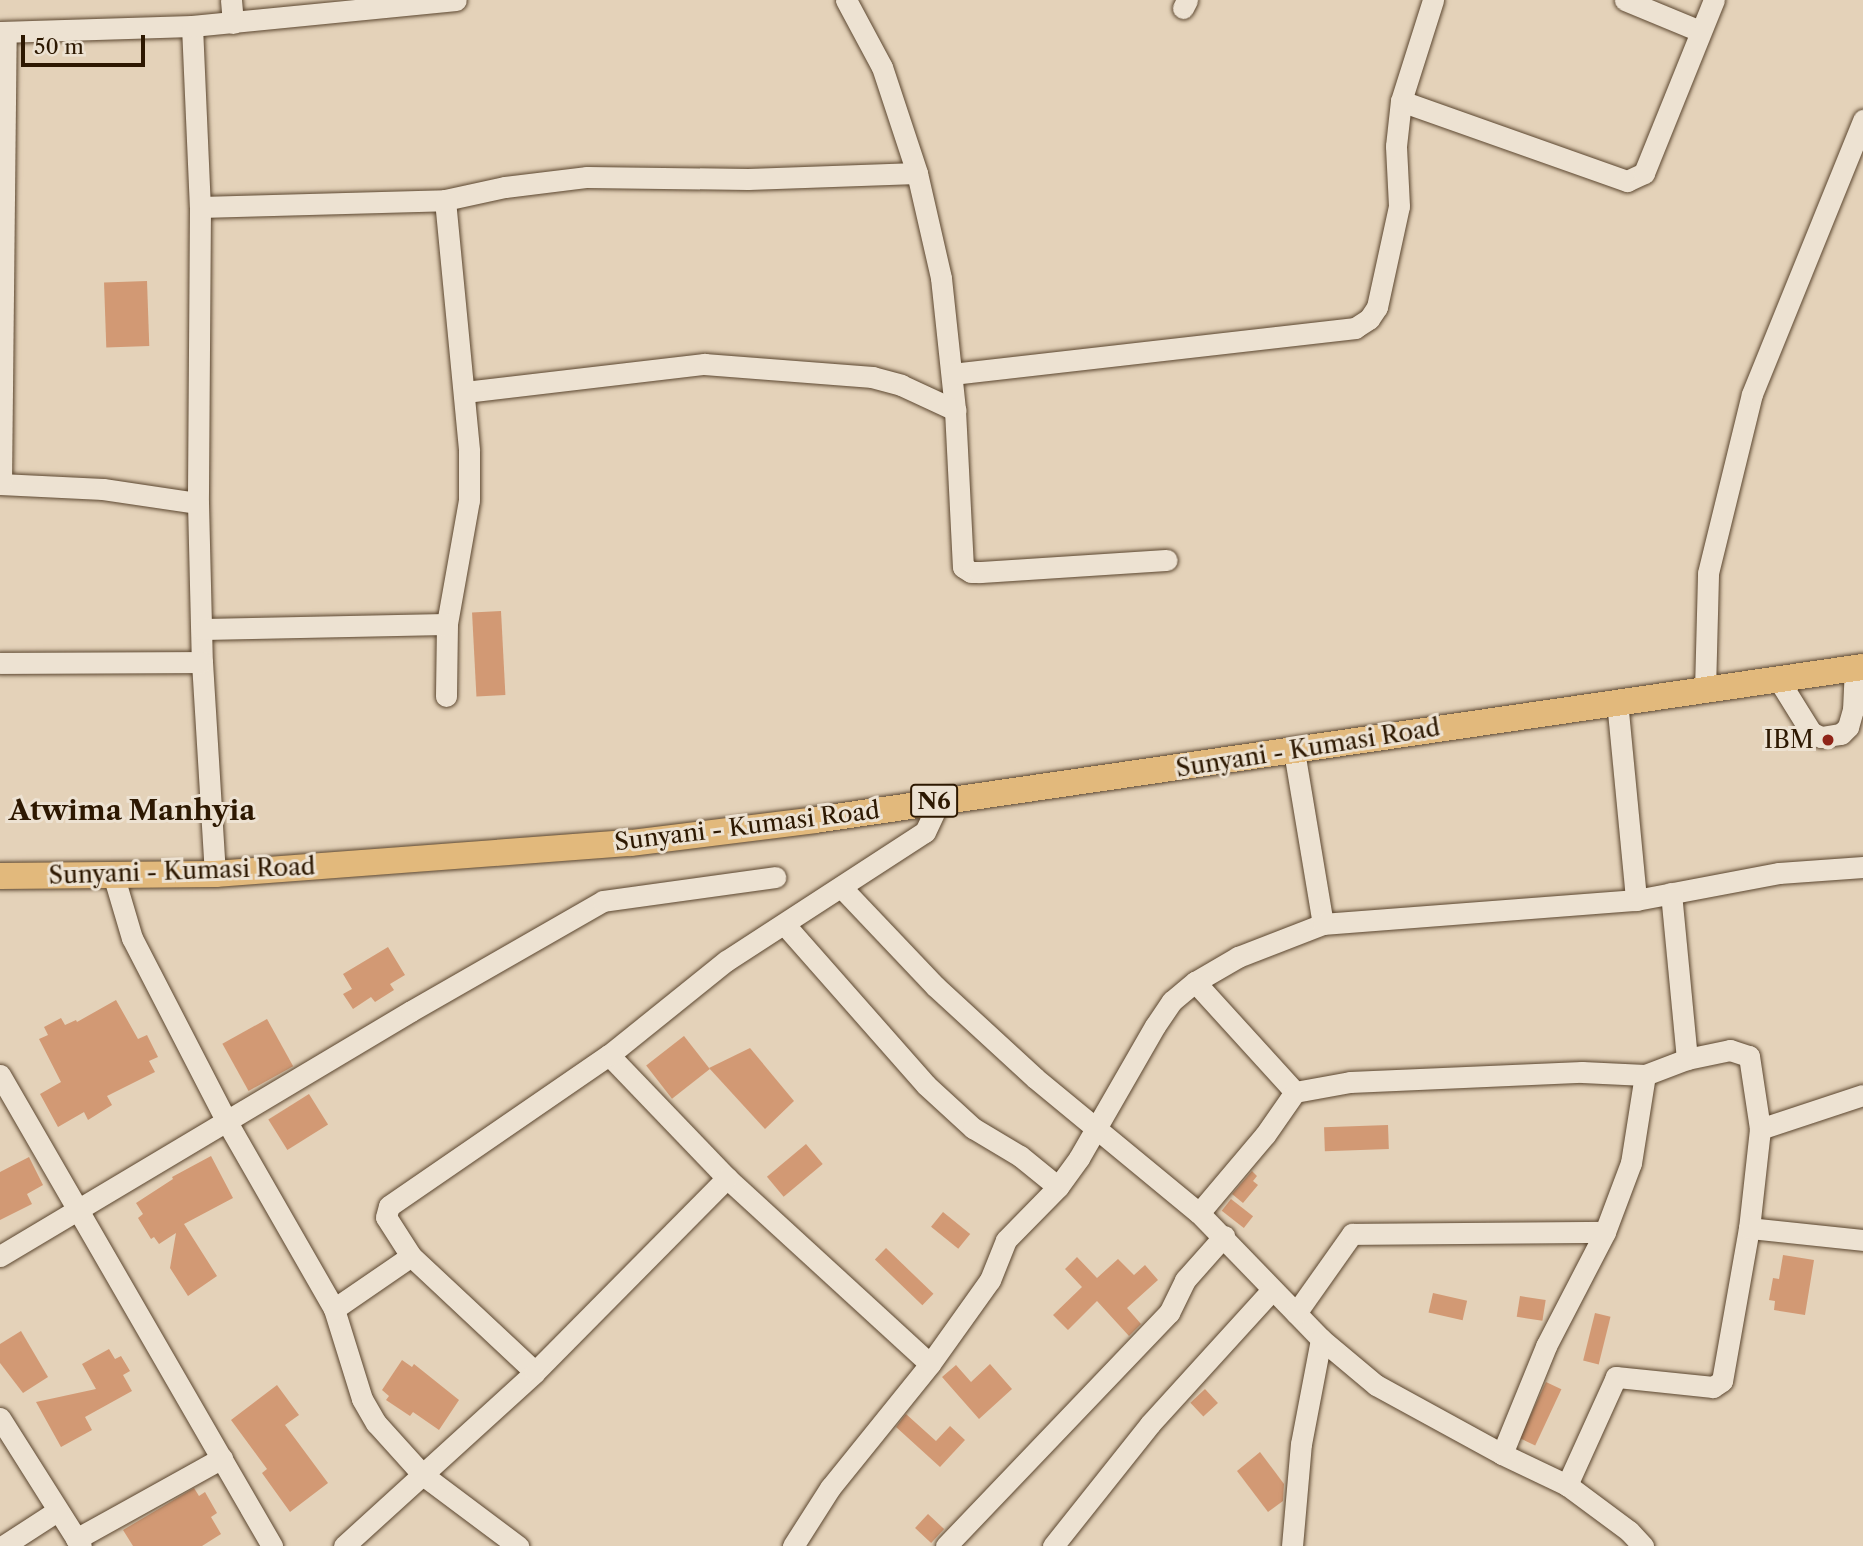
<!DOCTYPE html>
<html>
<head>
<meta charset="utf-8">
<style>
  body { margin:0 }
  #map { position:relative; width:1863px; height:1546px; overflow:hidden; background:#e4d2b9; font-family:"Libre Caslon Text",serif }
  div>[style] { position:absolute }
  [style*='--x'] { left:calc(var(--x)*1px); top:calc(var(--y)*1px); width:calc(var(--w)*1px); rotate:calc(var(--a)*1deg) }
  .building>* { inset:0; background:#d29974; transform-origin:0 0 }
  .roads { filter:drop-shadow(0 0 2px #5b462f) drop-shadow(0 0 2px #5b462f) }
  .minor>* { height:21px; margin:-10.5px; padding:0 10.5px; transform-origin:10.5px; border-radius:10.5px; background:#ede2d2 }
  .major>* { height:26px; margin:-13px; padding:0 13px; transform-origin:13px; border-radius:13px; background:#e2b97c }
  .dots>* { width:19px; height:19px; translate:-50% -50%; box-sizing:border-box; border:4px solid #ede2d2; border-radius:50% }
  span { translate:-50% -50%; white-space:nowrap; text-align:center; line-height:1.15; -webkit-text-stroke:6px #ede2d2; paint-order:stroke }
  .shield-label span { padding:2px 5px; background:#ede2d2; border:2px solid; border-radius:5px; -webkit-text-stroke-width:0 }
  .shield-label { font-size:23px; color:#2d1801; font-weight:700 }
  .poi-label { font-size:24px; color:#2d1801 }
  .right { translate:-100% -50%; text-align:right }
  .street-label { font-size:24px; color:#2d1801 }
  .quarter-label { font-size:28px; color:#2d1801; font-weight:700 }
  .scale { position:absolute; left:21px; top:35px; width:124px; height:32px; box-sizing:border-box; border:4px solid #2d1801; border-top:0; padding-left:9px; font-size:21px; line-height:24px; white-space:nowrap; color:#2d1801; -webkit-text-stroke:5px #ede2d2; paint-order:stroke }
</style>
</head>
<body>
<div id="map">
  <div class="building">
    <i style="left:147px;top:281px;width:65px;height:43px;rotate:88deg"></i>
    <i style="left:501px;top:611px;width:84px;height:29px;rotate:87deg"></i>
    <i style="clip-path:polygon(388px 947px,405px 975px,390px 984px,394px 990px,375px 1002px,371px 997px,353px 1009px,343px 994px,352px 989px,343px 974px)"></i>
    <i style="clip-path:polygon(116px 1000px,138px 1039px,147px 1035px,158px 1057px,149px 1061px,155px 1072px,107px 1096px,112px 1105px,88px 1120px,84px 1112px,58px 1127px,40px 1094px,61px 1082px,39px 1039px,48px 1035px,44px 1027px,61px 1018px,65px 1025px,76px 1020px,77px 1022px)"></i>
    <i style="left:267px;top:1019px;width:54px;height:51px;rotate:61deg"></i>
    <i style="left:684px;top:1036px;width:42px;height:48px;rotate:52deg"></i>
    <i style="clip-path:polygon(750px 1048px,794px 1101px,765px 1129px,709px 1068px)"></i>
    <i style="left:309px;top:1094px;width:36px;height:48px;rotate:58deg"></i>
    <i style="left:1388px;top:1125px;width:24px;height:64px;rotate:88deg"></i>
    <i style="left:806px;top:1144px;width:26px;height:51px;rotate:50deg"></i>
    <i style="clip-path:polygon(211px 1156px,233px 1198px,184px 1224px,217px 1276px,188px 1296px,170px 1268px,176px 1233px,159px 1244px,154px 1237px,151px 1239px,138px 1218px,143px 1214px,136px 1203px,173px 1179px,172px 1177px)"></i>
    <i style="clip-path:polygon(29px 1157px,43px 1185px,27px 1194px,32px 1204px,0 1220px,0 1172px)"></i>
    <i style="clip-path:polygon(1252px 1171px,1257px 1176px,1253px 1181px,1258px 1185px,1243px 1203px,1232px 1194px)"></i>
    <i style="left:1231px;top:1199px;width:28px;height:15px;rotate:38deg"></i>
    <i style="left:943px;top:1212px;width:35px;height:19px;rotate:39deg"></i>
    <i style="left:886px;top:1248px;width:66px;height:16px;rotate:44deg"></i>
    <i style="clip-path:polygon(1783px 1255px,1814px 1260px,1805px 1315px,1774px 1310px,1775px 1301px,1769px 1300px,1773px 1278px,1779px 1279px)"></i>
    <i style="clip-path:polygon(1077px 1257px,1097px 1278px,1118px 1259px,1134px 1275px,1145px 1265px,1158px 1280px,1127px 1308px,1141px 1324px,1129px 1336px,1097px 1301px,1068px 1330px,1053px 1315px,1082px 1287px,1065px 1269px)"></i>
    <i style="left:1433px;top:1293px;width:35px;height:20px;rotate:13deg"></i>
    <i style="left:1520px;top:1296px;width:26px;height:21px;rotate:9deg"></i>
    <i style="left:1595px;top:1313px;width:16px;height:49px;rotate:14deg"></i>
    <i style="clip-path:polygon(21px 1331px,48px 1377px,23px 1393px,0 1363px,0 1344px)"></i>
    <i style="clip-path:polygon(109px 1349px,115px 1359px,121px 1356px,130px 1371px,123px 1375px,132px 1391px,85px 1417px,92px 1430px,61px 1447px,36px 1402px,96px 1389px,82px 1364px)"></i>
    <i style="clip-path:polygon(402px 1360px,412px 1367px,414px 1364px,459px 1400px,439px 1430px,413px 1412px,410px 1416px,386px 1400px,389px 1396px,382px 1390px)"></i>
    <i style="clip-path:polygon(990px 1364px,1012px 1389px,979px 1419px,942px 1377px,956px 1365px,971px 1382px)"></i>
    <i style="left:1546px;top:1382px;width:17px;height:62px;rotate:25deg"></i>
    <i style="clip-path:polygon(277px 1385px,299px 1415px,285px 1425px,328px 1483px,290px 1512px,262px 1473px,267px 1469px,231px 1420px)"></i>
    <i style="left:1205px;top:1389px;width:19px;height:20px;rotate:47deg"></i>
    <i style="clip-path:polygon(906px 1414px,936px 1441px,950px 1426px,965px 1440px,940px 1467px,896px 1427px)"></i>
    <i style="clip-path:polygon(1260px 1452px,1284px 1484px,1283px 1501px,1268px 1512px,1237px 1471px)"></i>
    <i style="clip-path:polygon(194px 1488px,199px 1496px,205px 1492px,217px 1513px,211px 1517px,221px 1534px,202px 1546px,133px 1546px,123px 1530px)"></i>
    <i style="left:928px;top:1514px;width:22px;height:19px;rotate:43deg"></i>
  </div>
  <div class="roads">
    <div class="minor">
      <i style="--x:231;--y:0;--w:23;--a:85"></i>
      <i style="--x:846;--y:0;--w:76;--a:61.8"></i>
      <i style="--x:882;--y:67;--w:112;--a:71.7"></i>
      <i style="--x:917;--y:173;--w:108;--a:77.1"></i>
      <i style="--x:941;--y:278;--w:133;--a:83.9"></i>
      <i style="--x:955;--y:410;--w:157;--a:87.1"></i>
      <i style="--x:963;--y:567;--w:9;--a:32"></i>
      <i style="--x:971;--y:572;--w:9;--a:0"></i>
      <i style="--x:980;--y:572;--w:187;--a:-3.7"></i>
      <i style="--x:1625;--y:0;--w:81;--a:22.5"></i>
      <i style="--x:1183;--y:8;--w:9;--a:-63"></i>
      <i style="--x:192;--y:26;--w:181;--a:87.5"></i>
      <i style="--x:200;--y:207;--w:296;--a:90.4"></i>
      <i style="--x:198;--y:503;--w:159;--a:88.6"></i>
      <i style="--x:202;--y:662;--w:212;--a:86.5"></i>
      <i style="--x:0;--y:32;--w:192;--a:-1.8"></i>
      <i style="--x:192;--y:26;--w:265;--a:-5.6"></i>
      <i style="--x:1401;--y:101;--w:240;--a:19.5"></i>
      <i style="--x:1627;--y:181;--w:19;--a:-25"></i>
      <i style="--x:1644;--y:173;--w:187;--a:-68"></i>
      <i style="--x:445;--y:200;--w:252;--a:84.5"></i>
      <i style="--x:469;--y:451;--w:49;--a:90"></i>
      <i style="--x:469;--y:500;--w:126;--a:100.1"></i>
      <i style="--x:447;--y:624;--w:72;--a:90.8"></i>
      <i style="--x:200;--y:207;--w:245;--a:-1.6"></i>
      <i style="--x:445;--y:200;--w:61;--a:-12.2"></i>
      <i style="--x:505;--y:187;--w:83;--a:-7"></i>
      <i style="--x:587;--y:177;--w:161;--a:0.7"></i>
      <i style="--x:748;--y:179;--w:169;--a:-2"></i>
      <i style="--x:952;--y:374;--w:406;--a:-6.5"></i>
      <i style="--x:1355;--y:328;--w:17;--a:-33"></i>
      <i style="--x:1369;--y:319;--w:14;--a:-56"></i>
      <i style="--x:1377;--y:307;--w:103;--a:-77.7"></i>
      <i style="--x:1399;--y:206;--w:60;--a:-92.9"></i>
      <i style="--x:1396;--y:146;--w:45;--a:-83.7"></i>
      <i style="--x:1401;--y:101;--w:106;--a:-72.4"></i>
      <i style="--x:465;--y:392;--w:241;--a:-6.7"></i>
      <i style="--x:704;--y:364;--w:169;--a:4.4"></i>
      <i style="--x:872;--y:377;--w:30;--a:15"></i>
      <i style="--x:901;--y:385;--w:60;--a:24.8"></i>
      <i style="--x:0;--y:484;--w:103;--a:2.8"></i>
      <i style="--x:103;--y:489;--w:96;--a:8.4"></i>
      <i style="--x:1;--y:484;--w:452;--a:-89.4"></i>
      <i style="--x:202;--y:629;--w:245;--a:-1.2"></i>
      <i style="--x:0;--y:663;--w:202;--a:-0.3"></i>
      <i style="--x:1778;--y:679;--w:62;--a:58.1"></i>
      <i style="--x:1811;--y:732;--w:11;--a:27"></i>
      <i style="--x:1821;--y:737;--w:20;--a:-9"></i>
      <i style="--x:1841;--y:734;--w:10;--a:-45"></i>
      <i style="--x:1848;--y:727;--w:18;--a:-74"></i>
      <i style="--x:1853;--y:710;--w:42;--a:-87.3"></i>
      <i style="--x:1705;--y:690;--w:117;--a:-88.5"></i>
      <i style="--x:1708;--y:573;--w:184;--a:-76.2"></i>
      <i style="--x:1752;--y:394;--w:296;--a:-67.9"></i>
      <i style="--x:1617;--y:701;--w:200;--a:84.5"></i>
      <i style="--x:1294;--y:751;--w:175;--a:80.5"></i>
      <i style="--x:113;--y:874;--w:67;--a:73.5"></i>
      <i style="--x:132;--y:938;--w:207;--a:62.7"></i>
      <i style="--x:227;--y:1122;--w:215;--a:60.2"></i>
      <i style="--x:334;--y:1309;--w:94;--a:72.7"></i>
      <i style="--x:362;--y:1399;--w:28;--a:60"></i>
      <i style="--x:376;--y:1423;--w:70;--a:47.9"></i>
      <i style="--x:423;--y:1475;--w:119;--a:36.8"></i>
      <i style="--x:842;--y:888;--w:135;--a:46.5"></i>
      <i style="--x:935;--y:986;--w:136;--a:42.6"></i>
      <i style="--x:1035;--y:1078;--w:212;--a:39.5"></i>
      <i style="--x:1199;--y:1213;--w:175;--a:45.9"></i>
      <i style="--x:1321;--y:1339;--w:72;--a:39.9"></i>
      <i style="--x:1376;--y:1385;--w:144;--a:28.7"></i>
      <i style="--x:1502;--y:1454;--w:72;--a:25.5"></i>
      <i style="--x:1567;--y:1485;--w:77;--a:36.6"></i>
      <i style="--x:1629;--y:1531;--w:21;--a:47"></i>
      <i style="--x:1671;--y:893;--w:167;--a:84.5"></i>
      <i style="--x:785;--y:925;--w:213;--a:48.6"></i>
      <i style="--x:926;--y:1085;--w:64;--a:42.5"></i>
      <i style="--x:973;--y:1128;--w:55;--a:30.8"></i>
      <i style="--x:1020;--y:1156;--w:49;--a:39.2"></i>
      <i style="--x:1195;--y:982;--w:149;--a:47.7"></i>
      <i style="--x:609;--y:1055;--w:170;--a:46.2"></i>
      <i style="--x:727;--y:1178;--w:275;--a:42.5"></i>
      <i style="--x:0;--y:1075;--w:544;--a:59.99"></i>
      <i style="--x:1760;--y:1129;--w:108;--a:-18.3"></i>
      <i style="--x:1199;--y:1213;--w:102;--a:-49.8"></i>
      <i style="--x:1265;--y:1135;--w:52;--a:-55.1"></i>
      <i style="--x:1295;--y:1092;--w:56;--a:-10.3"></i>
      <i style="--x:1350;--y:1082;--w:232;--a:-2.5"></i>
      <i style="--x:1582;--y:1072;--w:63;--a:2.7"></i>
      <i style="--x:1645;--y:1075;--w:45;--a:-20.9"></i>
      <i style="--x:1687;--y:1059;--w:44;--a:-11.8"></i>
      <i style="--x:1730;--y:1050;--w:20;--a:18"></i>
      <i style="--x:1749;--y:1056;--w:74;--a:81.4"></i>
      <i style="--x:1760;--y:1129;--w:100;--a:96.3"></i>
      <i style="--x:1749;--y:1228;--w:155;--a:100"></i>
      <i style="--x:1722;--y:1381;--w:11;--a:146"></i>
      <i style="--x:1713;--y:1387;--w:98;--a:-174.1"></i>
      <i style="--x:1616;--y:1377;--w:119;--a:114.4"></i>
      <i style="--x:1749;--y:1228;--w:115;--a:6"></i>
      <i style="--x:0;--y:1256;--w:478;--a:-30.8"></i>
      <i style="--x:411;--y:1011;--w:221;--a:-29.8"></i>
      <i style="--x:603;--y:901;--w:174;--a:-7.9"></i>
      <i style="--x:334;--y:1309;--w:93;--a:-34.5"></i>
      <i style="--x:1296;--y:1313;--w:97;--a:-54.7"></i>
      <i style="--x:1352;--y:1234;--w:253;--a:-0.5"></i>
      <i style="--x:535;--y:1372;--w:170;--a:-136.9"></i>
      <i style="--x:411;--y:1256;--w:46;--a:-122.7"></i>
      <i style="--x:386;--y:1217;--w:11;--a:-75"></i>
      <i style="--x:389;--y:1206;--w:267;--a:-34.5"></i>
      <i style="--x:609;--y:1055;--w:150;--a:-38.8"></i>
      <i style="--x:726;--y:961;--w:237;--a:-33"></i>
      <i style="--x:925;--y:832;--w:35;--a:-65"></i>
      <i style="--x:0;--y:1418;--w:151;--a:57.7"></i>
      <i style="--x:1502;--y:1454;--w:117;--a:-67.8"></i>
      <i style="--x:1546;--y:1346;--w:128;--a:-62.6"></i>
      <i style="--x:1605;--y:1232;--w:74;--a:-69.4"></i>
      <i style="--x:1631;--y:1163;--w:89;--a:-81"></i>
      <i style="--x:76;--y:1539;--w:167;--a:-29"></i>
      <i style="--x:3;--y:1546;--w:64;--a:-32.9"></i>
      <i style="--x:344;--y:1546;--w:258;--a:-42.3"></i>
      <i style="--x:535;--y:1372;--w:273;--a:-45.3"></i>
      <i style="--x:793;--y:1546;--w:69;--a:-57.5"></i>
      <i style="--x:830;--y:1488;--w:159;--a:-51.1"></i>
      <i style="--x:930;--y:1364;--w:103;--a:-54.5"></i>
      <i style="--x:990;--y:1280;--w:43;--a:-68.2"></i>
      <i style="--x:1006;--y:1240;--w:74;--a:-45.5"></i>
      <i style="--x:1058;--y:1187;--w:36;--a:-54"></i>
      <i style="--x:1079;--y:1158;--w:152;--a:-60.1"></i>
      <i style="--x:1155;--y:1026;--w:30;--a:-56"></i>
      <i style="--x:1172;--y:1001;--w:30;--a:-40"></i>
      <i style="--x:1195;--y:982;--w:50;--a:-30.2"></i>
      <i style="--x:1238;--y:957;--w:91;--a:-21.2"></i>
      <i style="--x:1323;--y:924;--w:314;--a:-4.4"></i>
      <i style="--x:1636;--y:900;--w:146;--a:-10.7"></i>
      <i style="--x:1779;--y:873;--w:84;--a:-4.1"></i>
      <i style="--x:946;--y:1546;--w:323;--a:-46.3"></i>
      <i style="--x:1169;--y:1313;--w:37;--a:-64"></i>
      <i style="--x:1185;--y:1280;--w:59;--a:-48.4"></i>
      <i style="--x:1053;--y:1546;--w:156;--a:-51.5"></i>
      <i style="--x:1150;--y:1424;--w:181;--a:-47.7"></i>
      <i style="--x:1292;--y:1546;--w:102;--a:-85"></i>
      <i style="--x:1301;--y:1444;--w:107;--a:-79.2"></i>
    </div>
    <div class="major">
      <i style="--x:0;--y:876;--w:215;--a:-0.5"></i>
      <i style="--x:215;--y:874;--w:417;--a:-4.3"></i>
      <i style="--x:631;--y:843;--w:185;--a:-7.1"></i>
      <i style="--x:815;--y:820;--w:1059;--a:-8.31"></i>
    </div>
  </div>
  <div class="dots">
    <i style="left:1828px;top:740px;background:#8f2418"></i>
  </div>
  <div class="shield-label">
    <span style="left:934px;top:801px">N6</span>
  </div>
  <div class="poi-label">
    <span class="right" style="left:1814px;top:740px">IBM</span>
  </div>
  <div class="street-label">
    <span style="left:1308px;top:748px;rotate:-9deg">Sunyani - Kumasi Road</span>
    <span style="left:747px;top:826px;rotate:-7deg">Sunyani - Kumasi Road</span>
    <span style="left:182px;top:871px;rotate:-2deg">Sunyani - Kumasi Road</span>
  </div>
  <div class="quarter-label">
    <span style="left:132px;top:810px">Atwima Manhyia</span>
  </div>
  <div class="scale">50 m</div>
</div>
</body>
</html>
